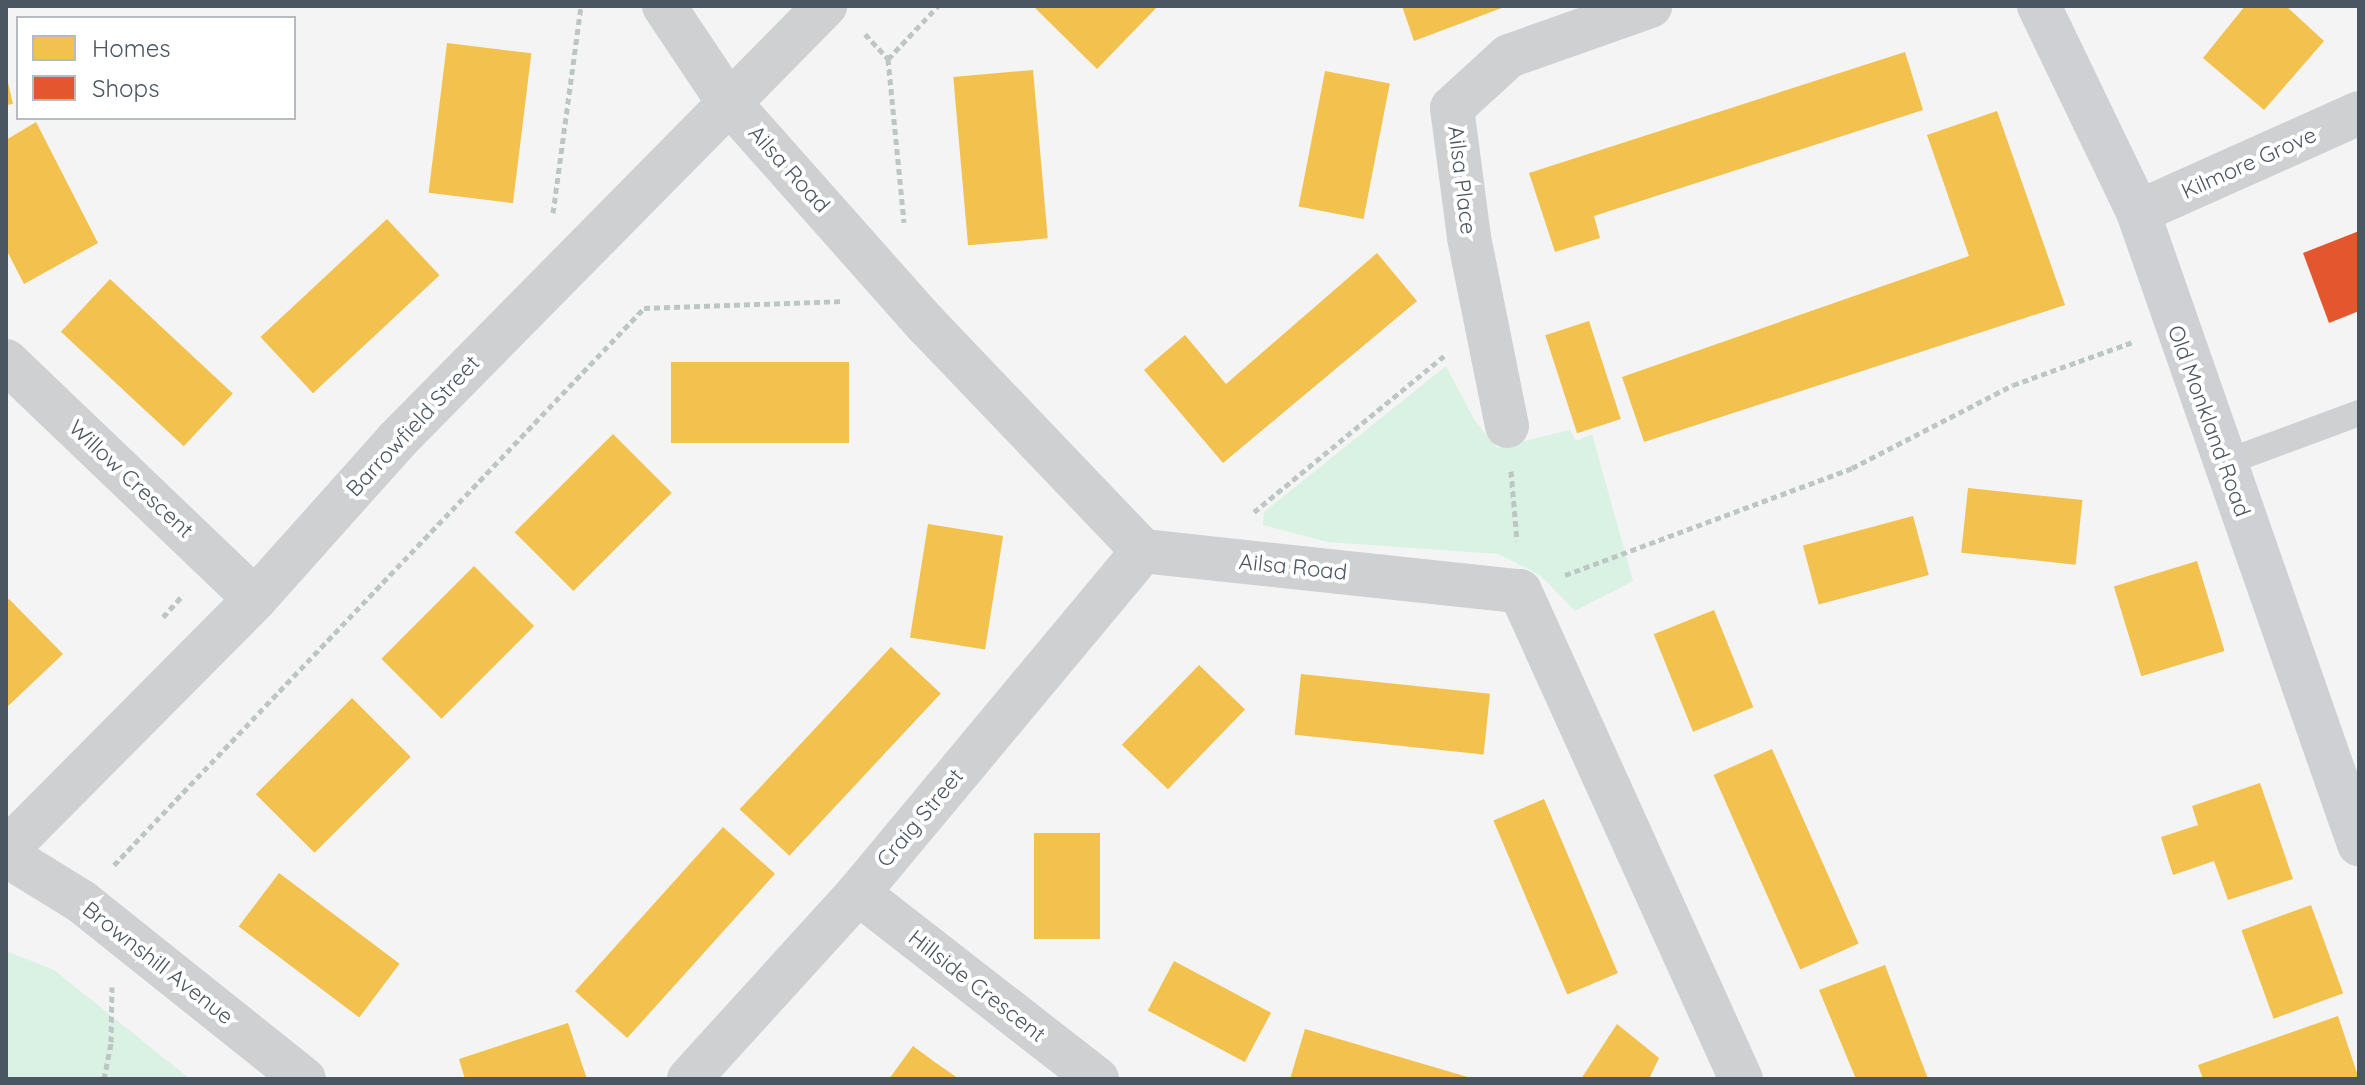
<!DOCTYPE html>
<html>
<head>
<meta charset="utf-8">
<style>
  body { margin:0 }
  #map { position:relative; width:2365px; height:1085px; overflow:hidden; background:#f4f4f4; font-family:Quicksand,sans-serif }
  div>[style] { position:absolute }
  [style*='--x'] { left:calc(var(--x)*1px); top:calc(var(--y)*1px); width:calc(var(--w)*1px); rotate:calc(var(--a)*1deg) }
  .green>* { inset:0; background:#d9f2e3 }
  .homes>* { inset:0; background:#f2c14e; transform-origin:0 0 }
  .shops>* { inset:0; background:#e4572e }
  .path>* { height:5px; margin-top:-2.5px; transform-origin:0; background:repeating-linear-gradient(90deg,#bcc7c4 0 6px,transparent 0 10px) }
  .lane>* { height:26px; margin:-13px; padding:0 13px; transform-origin:13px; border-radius:13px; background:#ced0d2 }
  .street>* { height:44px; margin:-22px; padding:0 22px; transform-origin:22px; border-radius:22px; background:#ced0d2 }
  .secondary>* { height:44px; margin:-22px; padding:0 22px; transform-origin:22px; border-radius:22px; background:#ced0d4 }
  span { translate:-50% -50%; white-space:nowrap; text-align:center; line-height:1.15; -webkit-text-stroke:8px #fff; paint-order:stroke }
  .street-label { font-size:22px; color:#4a5661 }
  .frame { position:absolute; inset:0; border:8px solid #4a5661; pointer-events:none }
  .legend { position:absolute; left:16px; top:16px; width:280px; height:104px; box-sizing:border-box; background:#fff; border:2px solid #b7bbc0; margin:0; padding:10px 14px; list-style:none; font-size:24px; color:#4a5661 }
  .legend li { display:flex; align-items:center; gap:16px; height:40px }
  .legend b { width:40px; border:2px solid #b7bbc0 }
</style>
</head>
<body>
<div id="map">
  <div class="green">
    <i style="clip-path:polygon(1446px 366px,1475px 421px,1497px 448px,1570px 430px,1576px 441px,1592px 434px,1633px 581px,1575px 611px,1540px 575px,1498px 554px,1328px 542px,1263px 525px,1264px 512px)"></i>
    <i style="clip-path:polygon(6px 951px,54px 970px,190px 1079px,6px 1079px)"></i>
  </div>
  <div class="homes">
    <i style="clip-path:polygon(1033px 6px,1158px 6px,1097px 69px)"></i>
    <i style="clip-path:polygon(1402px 6px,1507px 6px,1414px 41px)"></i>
    <i style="clip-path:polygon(2245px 6px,2286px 6px,2324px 41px,2264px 110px,2203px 58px)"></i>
    <i style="left:447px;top:43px;width:85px;height:151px;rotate:7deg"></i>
    <i style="clip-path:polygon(1905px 52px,1923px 110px,1594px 216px,1600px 238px,1555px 252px,1529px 173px)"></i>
    <i style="left:1033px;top:70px;width:169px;height:80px;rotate:85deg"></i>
    <i style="left:1325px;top:71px;width:66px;height:138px;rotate:11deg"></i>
    <i style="clip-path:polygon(6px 74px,13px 104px,6px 105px)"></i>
    <i style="clip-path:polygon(1997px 111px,2065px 305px,1644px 442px,1622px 377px,1969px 256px,1927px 135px)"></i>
    <i style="clip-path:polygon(36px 122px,98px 243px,24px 284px,6px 249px,6px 140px)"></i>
    <i style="left:387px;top:219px;width:77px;height:173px;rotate:47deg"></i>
    <i style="clip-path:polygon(1377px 253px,1417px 301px,1223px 463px,1144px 370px,1185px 335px,1226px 384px)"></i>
    <i style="left:110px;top:279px;width:168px;height:72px;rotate:43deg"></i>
    <i style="left:1589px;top:321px;width:103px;height:46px;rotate:72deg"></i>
    <i style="left:671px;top:362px;width:178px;height:81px"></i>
    <i style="left:613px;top:434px;width:83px;height:139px;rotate:45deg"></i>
    <i style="left:1968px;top:488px;width:115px;height:65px;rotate:6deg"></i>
    <i style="left:1913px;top:516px;width:61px;height:114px;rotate:75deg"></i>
    <i style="left:928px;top:524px;width:76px;height:115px;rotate:9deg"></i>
    <i style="left:2197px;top:561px;width:94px;height:87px;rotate:73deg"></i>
    <i style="left:474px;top:566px;width:85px;height:131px;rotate:45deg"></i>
    <i style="clip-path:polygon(9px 599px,63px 654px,6px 708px,6px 602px)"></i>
    <i style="left:1714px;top:610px;width:105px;height:65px;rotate:68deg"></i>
    <i style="left:891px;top:647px;width:68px;height:222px;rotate:43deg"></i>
    <i style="left:1199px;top:665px;width:64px;height:111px;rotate:44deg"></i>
    <i style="left:1301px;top:674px;width:190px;height:61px;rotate:6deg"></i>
    <i style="left:352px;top:698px;width:83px;height:136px;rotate:45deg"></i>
    <i style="left:1772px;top:749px;width:213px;height:64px;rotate:66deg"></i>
    <i style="clip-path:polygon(2260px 783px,2293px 879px,2228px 900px,2214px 861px,2173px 875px,2161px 837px,2198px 825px,2192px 806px)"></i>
    <i style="left:1544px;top:799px;width:189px;height:55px;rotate:67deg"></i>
    <i style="left:723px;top:827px;width:70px;height:221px;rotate:42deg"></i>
    <i style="left:1100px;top:833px;width:106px;height:66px;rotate:90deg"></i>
    <i style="left:279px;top:873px;width:151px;height:67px;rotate:37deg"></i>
    <i style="left:2311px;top:905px;width:94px;height:74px;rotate:70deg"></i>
    <i style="left:1174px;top:961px;width:110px;height:56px;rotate:28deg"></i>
    <i style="clip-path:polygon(1885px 965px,1928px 1079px,1856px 1079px,1819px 990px)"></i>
    <i style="clip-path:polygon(2338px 1016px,2359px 1079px,2203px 1079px,2198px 1065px)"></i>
    <i style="clip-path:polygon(568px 1023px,587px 1079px,465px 1079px,459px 1059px)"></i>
    <i style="clip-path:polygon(1617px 1024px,1659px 1058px,1649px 1079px,1581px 1079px)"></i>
    <i style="clip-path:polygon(1305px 1029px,1471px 1078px,1471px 1079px,1290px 1079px)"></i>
    <i style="clip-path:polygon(913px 1046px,936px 1063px,959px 1079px,889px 1079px)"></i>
  </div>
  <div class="shops">
    <i style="clip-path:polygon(2359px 231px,2359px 311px,2329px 323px,2303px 253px)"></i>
  </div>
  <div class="path">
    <i style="--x:865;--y:34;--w:34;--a:47"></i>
    <i style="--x:888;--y:59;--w:164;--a:84.4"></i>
    <i style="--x:888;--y:59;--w:73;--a:-46.7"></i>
    <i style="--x:553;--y:213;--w:209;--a:-82.3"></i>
    <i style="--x:1511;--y:471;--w:70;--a:85.1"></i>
    <i style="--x:1254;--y:512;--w:246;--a:-39.4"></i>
    <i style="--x:1565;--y:575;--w:306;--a:-20.4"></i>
    <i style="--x:1852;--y:468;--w:181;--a:-27.3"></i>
    <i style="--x:2013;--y:385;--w:127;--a:-19.7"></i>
    <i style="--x:163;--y:617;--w:30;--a:-48"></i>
    <i style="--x:114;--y:865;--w:769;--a:-46.42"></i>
    <i style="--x:644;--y:308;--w:197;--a:-2"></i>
    <i style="--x:104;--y:1079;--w:38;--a:-79"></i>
    <i style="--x:111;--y:1042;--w:55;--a:-89"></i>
  </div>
  <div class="lane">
    <i style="--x:2224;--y:463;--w:144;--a:-20.3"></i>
  </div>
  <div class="street">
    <i style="--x:664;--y:6;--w:113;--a:56.2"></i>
    <i style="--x:727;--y:100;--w:300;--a:48.4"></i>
    <i style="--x:926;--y:324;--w:314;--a:46.3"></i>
    <i style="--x:1143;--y:551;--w:379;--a:6.1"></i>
    <i style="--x:1520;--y:591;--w:536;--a:65.64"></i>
    <i style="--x:2138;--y:212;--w:242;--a:-24.1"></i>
    <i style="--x:6;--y:361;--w:344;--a:43.7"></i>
    <i style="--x:1507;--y:426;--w:193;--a:-101.4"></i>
    <i style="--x:1469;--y:237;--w:130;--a:-97.5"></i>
    <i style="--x:1452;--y:108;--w:77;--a:-42.4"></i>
    <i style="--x:1509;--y:56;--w:150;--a:-19.5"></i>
    <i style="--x:6;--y:850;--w:354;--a:-45.2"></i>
    <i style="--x:255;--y:599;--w:213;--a:-48.2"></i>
    <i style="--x:397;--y:440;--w:610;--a:-45.4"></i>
    <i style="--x:6;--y:855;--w:89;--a:31.7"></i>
    <i style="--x:82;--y:902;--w:284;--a:38.6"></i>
    <i style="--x:858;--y:893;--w:303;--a:37.9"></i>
    <i style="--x:689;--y:1079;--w:251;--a:-47.7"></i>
    <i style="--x:858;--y:893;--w:445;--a:-50.2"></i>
  </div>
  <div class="secondary">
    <i style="--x:2039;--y:6;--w:229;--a:64.3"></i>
    <i style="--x:2138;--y:212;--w:670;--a:70.73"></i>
  </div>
  <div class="street-label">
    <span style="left:2249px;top:163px;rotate:-24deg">Kilmore Grove</span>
    <span style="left:789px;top:169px;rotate:48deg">Ailsa Road</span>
    <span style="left:1462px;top:180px;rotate:83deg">Ailsa Place</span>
    <span style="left:2209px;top:421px;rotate:70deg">Old Monkland Road</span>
    <span style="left:413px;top:426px;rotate:-47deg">Barrowfield Street</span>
    <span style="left:131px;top:479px;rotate:43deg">Willow Crescent</span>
    <span style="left:1293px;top:567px;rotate:6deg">Ailsa Road</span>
    <span style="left:920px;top:818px;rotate:-50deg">Craig Street</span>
    <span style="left:158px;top:963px;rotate:38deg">Brownshill Avenue</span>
    <span style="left:977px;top:986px;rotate:38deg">Hillside Crescent</span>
  </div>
  <div class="frame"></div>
  <ul class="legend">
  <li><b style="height:22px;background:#f2c14e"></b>Homes</li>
  <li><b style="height:22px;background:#e4572e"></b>Shops</li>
  </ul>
</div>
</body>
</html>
